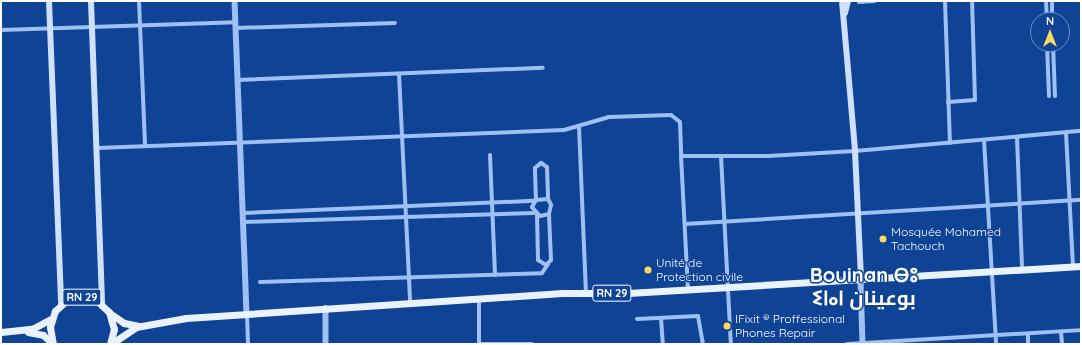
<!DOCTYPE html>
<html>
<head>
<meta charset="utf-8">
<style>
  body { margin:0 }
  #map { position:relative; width:1082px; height:345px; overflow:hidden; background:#0f4396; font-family:Quicksand,Cairo,"Noto Sans Tifinagh",sans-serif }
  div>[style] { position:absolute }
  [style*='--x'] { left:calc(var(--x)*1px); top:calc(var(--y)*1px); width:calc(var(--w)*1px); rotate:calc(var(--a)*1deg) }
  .minor>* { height:4px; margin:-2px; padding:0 2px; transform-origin:2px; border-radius:2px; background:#9ec0f4 }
  .tertiary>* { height:5.5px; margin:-2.75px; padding:0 2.75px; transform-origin:2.75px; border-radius:2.75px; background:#9ec0f4 }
  .secondary>* { height:6px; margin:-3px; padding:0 3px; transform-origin:3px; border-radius:3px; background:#cee0fd }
  .primary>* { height:7px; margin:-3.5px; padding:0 3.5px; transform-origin:3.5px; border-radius:3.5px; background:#ebf2ff }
  .dots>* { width:11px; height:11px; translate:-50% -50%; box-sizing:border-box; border:2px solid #0f4396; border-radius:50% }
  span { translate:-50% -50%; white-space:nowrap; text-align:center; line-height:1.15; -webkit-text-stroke:3px #0f4396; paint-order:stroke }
  .shield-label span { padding:1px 3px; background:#0f4396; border:1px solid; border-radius:3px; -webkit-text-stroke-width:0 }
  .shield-label { font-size:11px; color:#fff; font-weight:700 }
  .poi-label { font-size:12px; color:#fff }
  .left { translate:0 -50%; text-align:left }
  .town-label { font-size:20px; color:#fff; font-weight:700 }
  .frame { position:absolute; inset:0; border:2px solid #fff; pointer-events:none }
  .north { position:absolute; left:1030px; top:12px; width:40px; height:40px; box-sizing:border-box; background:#0f4396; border:1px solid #6f8ec0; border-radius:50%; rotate:0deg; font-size:11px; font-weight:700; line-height:16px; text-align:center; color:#fff }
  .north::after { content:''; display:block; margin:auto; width:14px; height:18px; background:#ffda61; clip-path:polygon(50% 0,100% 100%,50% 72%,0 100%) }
</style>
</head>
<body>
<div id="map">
  <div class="minor">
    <i style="--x:139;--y:1;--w:145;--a:87.6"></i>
    <i style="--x:945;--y:1;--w:142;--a:88"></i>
    <i style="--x:1046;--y:1;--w:19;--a:87"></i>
    <i style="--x:1052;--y:1;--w:19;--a:90"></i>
    <i style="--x:859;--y:2;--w:16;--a:-4"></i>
    <i style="--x:236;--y:28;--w:159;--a:-1.8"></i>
    <i style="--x:1;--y:30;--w:235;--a:-1.9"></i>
    <i style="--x:1047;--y:44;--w:52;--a:87.8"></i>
    <i style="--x:1053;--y:44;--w:52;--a:87.8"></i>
    <i style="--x:399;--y:74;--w:229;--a:87.2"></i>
    <i style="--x:238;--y:80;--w:305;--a:-2.3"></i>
    <i style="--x:948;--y:102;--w:27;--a:-4"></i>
    <i style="--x:975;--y:100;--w:99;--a:-91.7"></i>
    <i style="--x:579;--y:127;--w:166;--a:87.6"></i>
    <i style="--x:1066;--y:133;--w:134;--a:87"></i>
    <i style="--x:1017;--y:137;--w:133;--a:87.8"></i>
    <i style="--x:984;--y:140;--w:204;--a:86.6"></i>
    <i style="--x:97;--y:148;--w:467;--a:-2.2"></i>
    <i style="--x:564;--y:130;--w:47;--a:-16.1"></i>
    <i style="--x:609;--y:117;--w:62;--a:-1.8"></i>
    <i style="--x:671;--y:115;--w:11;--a:38"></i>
    <i style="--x:680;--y:122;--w:34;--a:88"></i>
    <i style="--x:681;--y:156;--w:87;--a:0"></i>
    <i style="--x:768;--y:156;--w:87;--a:-3.3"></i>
    <i style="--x:855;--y:151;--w:227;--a:-5.1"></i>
    <i style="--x:490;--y:155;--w:120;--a:87.6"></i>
    <i style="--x:681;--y:156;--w:133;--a:87"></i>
    <i style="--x:721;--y:156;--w:188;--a:87"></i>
    <i style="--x:536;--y:200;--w:12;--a:-5"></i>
    <i style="--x:548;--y:199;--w:7;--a:63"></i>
    <i style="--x:551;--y:205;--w:9;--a:103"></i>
    <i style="--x:549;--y:214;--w:9;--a:167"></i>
    <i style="--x:540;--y:216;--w:12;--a:-132"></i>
    <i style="--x:532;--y:207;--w:8;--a:-60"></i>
    <i style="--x:536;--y:200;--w:32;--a:-92"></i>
    <i style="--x:535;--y:168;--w:8;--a:-40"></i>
    <i style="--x:541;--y:163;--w:7;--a:34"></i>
    <i style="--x:547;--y:167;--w:32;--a:88"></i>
    <i style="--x:244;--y:213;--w:290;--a:-2.4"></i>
    <i style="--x:537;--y:215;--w:45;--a:88.7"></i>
    <i style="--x:538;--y:260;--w:9;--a:32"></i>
    <i style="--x:546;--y:265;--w:7;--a:-45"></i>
    <i style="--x:551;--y:260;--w:46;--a:-92.5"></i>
    <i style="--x:244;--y:222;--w:290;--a:-1.8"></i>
    <i style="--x:685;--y:224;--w:397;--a:-3.5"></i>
    <i style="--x:260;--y:282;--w:282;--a:-1.8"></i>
    <i style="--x:542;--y:273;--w:11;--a:-56"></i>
    <i style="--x:479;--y:299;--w:45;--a:90"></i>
    <i style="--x:247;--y:314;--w:30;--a:88"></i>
    <i style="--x:661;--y:318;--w:26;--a:86"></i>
    <i style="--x:637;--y:319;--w:61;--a:-2.8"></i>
    <i style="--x:698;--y:316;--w:28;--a:80"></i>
    <i style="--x:1061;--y:332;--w:12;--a:85"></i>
    <i style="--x:1028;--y:334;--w:10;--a:90"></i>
    <i style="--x:480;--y:344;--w:52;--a:0"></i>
    <i style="--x:847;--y:344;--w:234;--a:-3.4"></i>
  </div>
  <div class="tertiary">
    <i style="--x:235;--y:1;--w:313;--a:87.8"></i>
    <i style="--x:861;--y:280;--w:64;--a:88.2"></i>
    <i style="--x:326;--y:308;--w:36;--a:90"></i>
  </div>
  <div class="secondary">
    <i style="--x:49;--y:1;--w:304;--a:87.7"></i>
    <i style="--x:91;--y:1;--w:303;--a:87.9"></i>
    <i style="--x:842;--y:1;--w:151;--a:85"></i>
    <i style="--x:855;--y:151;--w:129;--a:87.3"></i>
    <i style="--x:845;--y:13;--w:12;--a:-76"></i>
  </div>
  <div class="primary">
    <i style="--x:111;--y:314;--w:16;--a:35"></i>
    <i style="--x:124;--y:323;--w:15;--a:11"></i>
    <i style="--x:1;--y:332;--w:31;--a:-6"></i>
    <i style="--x:32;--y:329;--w:21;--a:-28"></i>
    <i style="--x:28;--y:332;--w:15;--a:11"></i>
    <i style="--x:43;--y:335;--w:12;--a:42"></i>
    <i style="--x:53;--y:344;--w:17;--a:-100"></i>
    <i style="--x:50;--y:327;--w:17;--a:-73"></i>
    <i style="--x:55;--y:311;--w:16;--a:-43"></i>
    <i style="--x:67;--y:300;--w:14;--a:-12"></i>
    <i style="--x:81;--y:297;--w:15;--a:11"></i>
    <i style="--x:96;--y:300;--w:18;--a:43"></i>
    <i style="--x:109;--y:312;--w:18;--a:74"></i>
    <i style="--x:114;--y:329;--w:16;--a:105"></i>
    <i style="--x:111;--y:344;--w:30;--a:-34"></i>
    <i style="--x:136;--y:327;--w:51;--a:-10.2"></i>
    <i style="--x:186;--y:318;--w:377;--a:-3.8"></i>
    <i style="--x:562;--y:293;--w:66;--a:0"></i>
    <i style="--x:628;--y:293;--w:454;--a:-3.4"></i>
  </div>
  <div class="dots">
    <i style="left:883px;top:239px;background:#ffda61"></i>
    <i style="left:648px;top:270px;background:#ffda61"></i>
    <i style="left:727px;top:326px;background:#ffda61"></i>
  </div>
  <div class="shield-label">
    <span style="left:612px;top:293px">RN 29</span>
    <span style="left:82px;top:297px">RN 29</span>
  </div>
  <div class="poi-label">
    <span class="left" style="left:891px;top:239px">Mosquée Mohamed<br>Tachouch</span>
    <span class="left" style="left:656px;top:270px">Unité de<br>Protection civile</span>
    <span class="left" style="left:735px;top:326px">IFixit ® Proffessional<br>Phones Repair</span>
  </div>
  <div class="town-label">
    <span style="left:864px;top:286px">Bouinan ⴱⵓ<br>ⵉⵏⴰⵏ بوعينان</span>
  </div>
  <div class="frame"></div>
  <div class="north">N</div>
</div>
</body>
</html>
